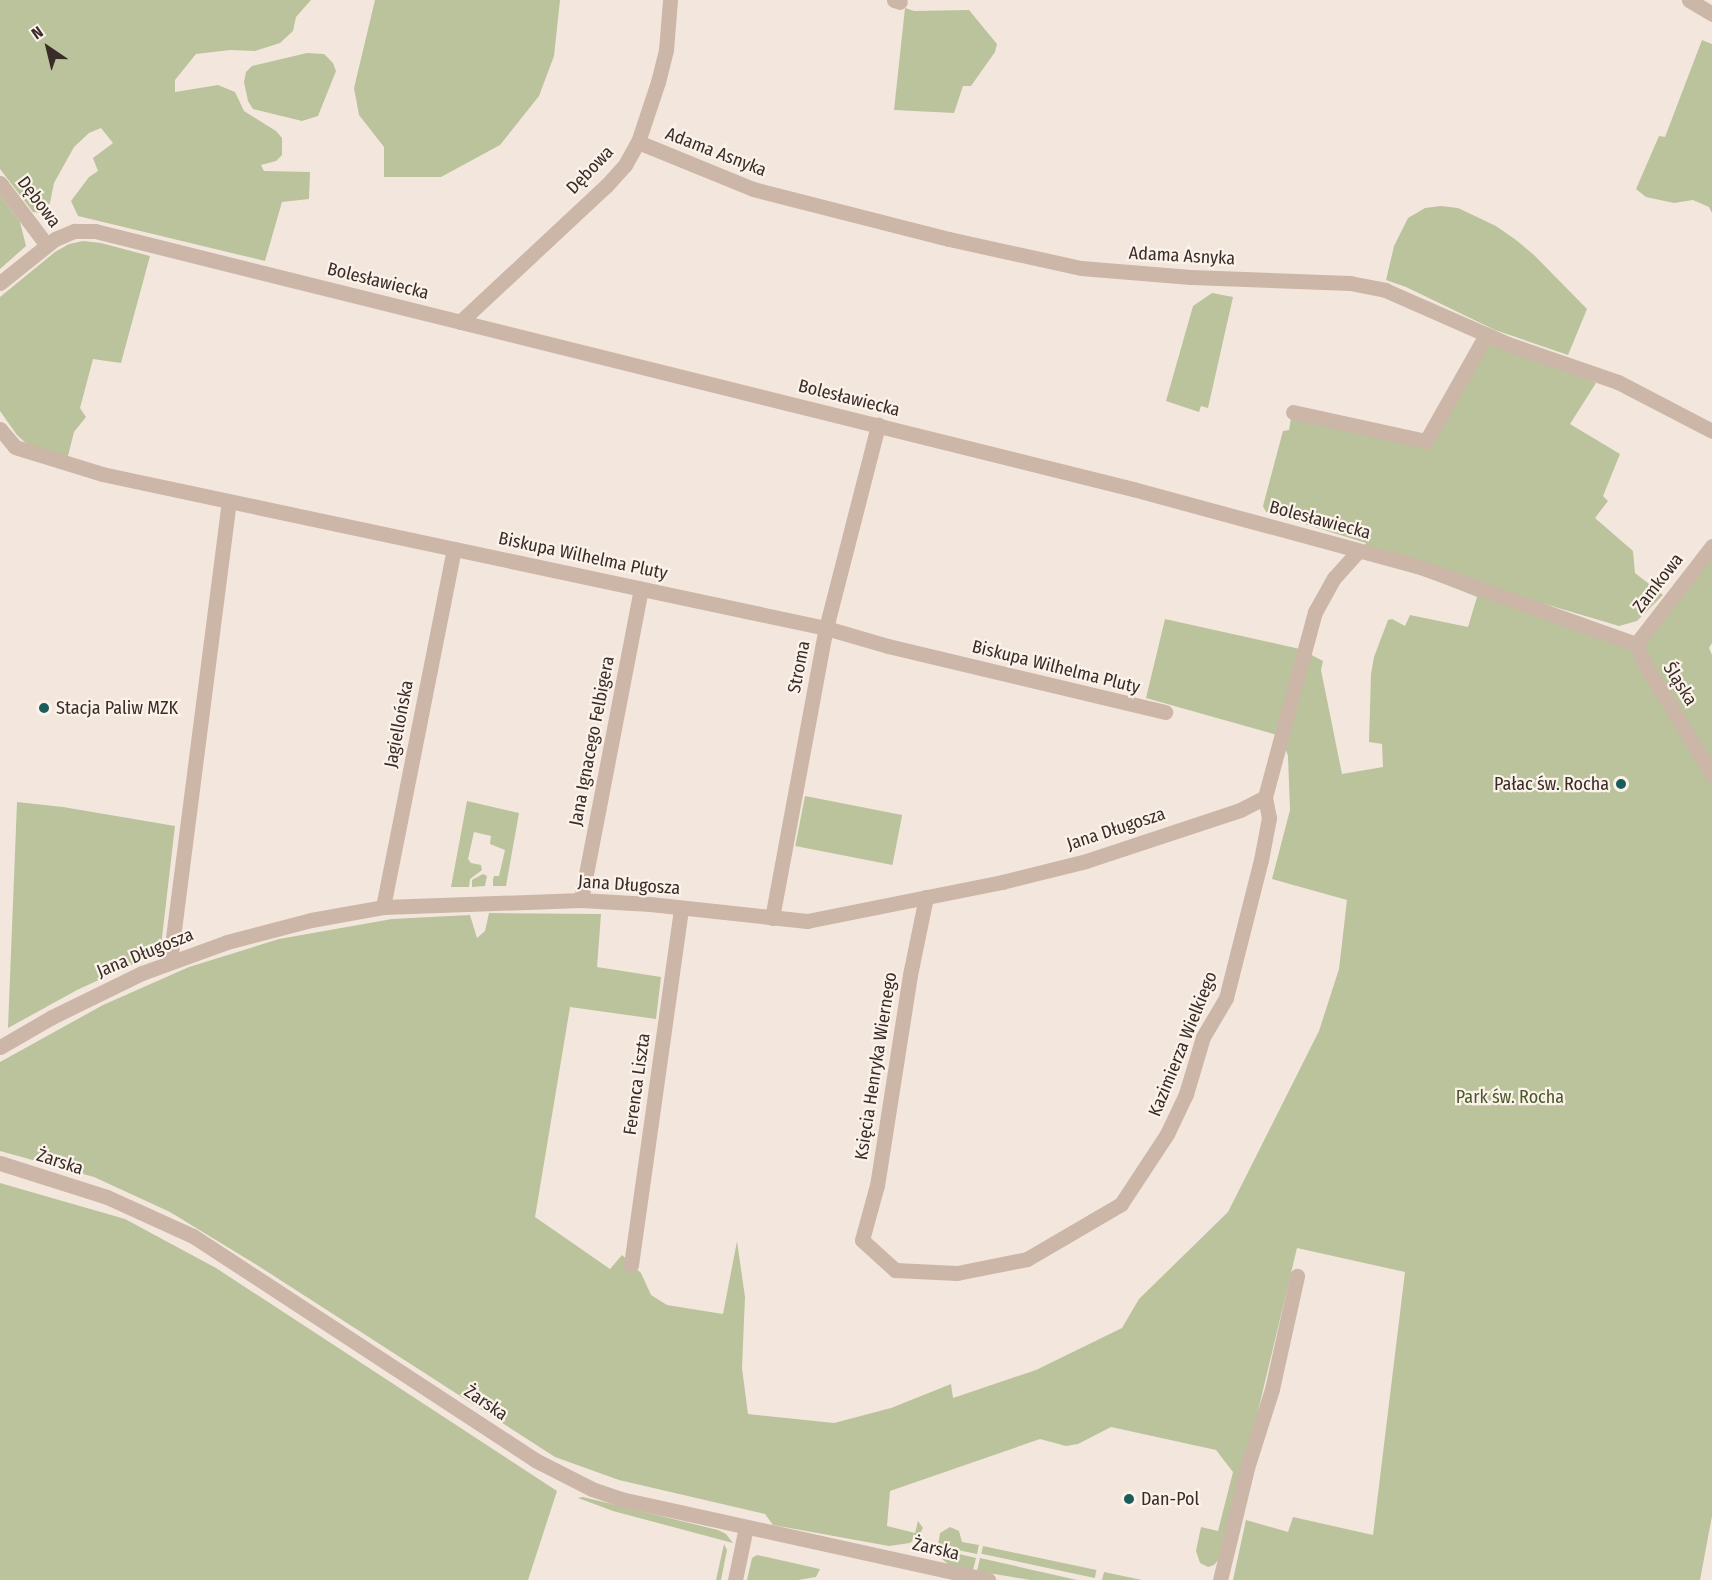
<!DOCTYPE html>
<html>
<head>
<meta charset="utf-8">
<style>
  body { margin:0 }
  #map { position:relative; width:1712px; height:1580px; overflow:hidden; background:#f3e7dd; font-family:"Fira Sans Condensed",sans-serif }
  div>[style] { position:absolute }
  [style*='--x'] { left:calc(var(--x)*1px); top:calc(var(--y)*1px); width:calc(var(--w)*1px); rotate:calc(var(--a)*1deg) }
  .green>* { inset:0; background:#bac39c; transform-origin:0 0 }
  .minor>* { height:15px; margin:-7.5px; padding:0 7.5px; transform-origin:7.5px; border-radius:7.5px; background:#ccb6a8 }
  .dots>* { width:16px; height:16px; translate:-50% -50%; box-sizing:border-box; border:3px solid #fbf2ea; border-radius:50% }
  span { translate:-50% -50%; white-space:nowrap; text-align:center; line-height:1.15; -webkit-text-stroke:4.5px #fbf2ea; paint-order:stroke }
  .street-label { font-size:18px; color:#392c29 }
  .poi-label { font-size:18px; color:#392c29 }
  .left { translate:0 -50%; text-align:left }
  .right { translate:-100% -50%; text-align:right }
  .park-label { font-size:18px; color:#4c582b }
  .north { position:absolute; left:18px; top:18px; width:60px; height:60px; -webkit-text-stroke:4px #fbf2ea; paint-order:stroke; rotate:325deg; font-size:16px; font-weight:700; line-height:24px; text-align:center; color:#392c29 }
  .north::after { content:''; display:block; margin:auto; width:21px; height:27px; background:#392c29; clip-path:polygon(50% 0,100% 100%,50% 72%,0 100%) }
</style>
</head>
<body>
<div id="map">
  <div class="green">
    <i style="clip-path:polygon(0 0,311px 0,296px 17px,293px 31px,280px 43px,255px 51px,230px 50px,196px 54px,175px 80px,175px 92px,218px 85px,235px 92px,244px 111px,276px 131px,282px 138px,282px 155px,276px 161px,261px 165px,264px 171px,310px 172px,309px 199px,282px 202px,265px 261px,78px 216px,71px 201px,89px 177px,98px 171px,93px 158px,113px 143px,101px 128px,89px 133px,74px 147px,54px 183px,50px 203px,44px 213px,33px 212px,0 169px)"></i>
    <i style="clip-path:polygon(375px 0,560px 0,554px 56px,539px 96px,500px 145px,441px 177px,384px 177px,384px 147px,359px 115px,354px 88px)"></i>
    <i style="clip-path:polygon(905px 8px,914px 11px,969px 10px,997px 44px,995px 52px,971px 86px,963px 86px,954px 113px,894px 110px)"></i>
    <i style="clip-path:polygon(1702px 40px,1712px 44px,1712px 213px,1709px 207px,1693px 200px,1674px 203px,1646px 197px,1636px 189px,1659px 136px,1665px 137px)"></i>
    <i style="clip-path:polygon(307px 53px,324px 54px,333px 63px,336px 71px,318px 116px,302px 121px,253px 109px,248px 101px,244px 82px,246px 72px,252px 66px)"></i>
    <i style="clip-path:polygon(0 195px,20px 222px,26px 246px,0 269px)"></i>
    <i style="clip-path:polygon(1441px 206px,1458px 208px,1496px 226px,1516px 240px,1534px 255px,1587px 309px,1568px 355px,1495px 330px,1406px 287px,1386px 280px,1394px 246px,1408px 218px,1425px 208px)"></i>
    <i style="clip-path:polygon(83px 241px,101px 243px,150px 256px,121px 363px,93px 359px,80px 408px,86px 417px,74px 432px,68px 456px,31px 448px,17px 435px,0 411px,0 297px,55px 252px,69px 244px)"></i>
    <i style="clip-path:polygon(1212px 293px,1233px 297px,1208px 408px,1201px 406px,1199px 412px,1166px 401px,1193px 306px)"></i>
    <i style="clip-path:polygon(1487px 343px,1520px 356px,1569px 370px,1596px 383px,1570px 424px,1620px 454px,1603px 496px,1608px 501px,1595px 518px,1633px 551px,1635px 573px,1663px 595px,1637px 621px,1619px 626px,1545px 604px,1638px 644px,1712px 554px,1712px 643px,1709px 648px,1712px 655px,1712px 1516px,1700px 1580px,1233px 1580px,1246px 1520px,1288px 1532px,1293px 1517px,1373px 1535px,1405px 1272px,1297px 1248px,1253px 1432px,1219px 1559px,1214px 1565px,1208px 1567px,1200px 1563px,1196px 1551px,1201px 1527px,1218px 1531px,1233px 1472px,1216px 1450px,1111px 1427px,1078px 1444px,1066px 1446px,1040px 1439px,890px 1491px,887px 1526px,915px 1533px,918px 1521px,923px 1528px,918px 1537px,910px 1543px,889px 1546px,773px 1525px,765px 1514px,619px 1480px,555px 1457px,260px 1267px,170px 1212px,94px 1177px,0 1151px,0 1062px,103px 1005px,189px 967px,279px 939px,392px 919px,470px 915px,477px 938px,485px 931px,489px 913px,601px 914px,597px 967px,661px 977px,656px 1019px,570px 1007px,535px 1217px,610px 1269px,622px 1255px,641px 1273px,651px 1295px,667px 1305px,723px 1314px,737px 1241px,745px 1297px,742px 1368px,748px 1414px,834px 1423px,891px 1408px,951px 1384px,953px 1398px,1036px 1370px,1122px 1328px,1139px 1299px,1228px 1212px,1319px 1031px,1339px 969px,1347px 900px,1272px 879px,1290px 810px,1288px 756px,1281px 736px,1146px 698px,1165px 619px,1300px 649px,1323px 661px,1321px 670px,1342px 774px,1383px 767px,1382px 744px,1369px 742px,1371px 674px,1374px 657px,1388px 620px,1392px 619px,1405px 626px,1410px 615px,1468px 627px,1477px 597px,1362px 551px,1366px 543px,1266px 512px,1263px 506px,1283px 431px,1289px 430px,1291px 418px,1419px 444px)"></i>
    <i style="left:805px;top:796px;width:99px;height:51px;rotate:11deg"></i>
    <i style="clip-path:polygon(467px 801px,519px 813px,506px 886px,493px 886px,493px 879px,494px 876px,499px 876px,505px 850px,490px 844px,491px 836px,474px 832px,468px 859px,471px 863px,481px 865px,482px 870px,470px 879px,469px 887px,451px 887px)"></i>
    <i style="clip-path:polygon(17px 802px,63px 807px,175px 826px,161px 946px,157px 953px,77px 990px,8px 1028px)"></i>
    <i style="clip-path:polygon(483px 874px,487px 876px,485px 886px,472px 887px,472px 880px)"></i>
    <i style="clip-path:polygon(0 1183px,125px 1219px,216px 1268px,557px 1491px,528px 1580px,0 1580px)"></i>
    <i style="clip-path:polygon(583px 1497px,718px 1530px,726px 1534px,733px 1543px,613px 1511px,578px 1498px)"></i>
    <i style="clip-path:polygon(950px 1527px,959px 1531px,962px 1542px,979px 1545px,977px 1554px,938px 1546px,940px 1533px)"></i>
    <i style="clip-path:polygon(724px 1544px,727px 1550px,721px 1580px,716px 1580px)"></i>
    <i style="left:983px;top:1546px;width:116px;height:8px;rotate:12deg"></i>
    <i style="clip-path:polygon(938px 1549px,976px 1558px,973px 1570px,948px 1564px,942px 1559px)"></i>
    <i style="clip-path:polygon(757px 1555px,820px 1569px,816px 1577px,798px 1580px,747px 1580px,752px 1558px)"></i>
    <i style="clip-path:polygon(980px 1558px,1077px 1580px,1030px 1580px,977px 1571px)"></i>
    <i style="clip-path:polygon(1104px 1572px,1142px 1580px,1102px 1580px)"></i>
  </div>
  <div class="minor">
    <i style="--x:894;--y:0;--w:6;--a:18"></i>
    <i style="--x:1689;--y:0;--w:27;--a:31"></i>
    <i style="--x:638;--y:142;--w:124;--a:22.2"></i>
    <i style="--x:753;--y:189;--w:202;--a:14.3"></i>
    <i style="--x:949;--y:239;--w:135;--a:12.4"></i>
    <i style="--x:1081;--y:268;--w:110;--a:4.7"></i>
    <i style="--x:1191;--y:277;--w:159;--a:2.2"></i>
    <i style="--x:1350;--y:283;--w:36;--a:11"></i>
    <i style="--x:1385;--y:290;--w:134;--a:23.7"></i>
    <i style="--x:1508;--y:344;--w:116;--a:19.1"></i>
    <i style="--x:1618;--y:382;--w:106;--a:27.5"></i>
    <i style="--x:0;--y:183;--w:76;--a:53"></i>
    <i style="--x:0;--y:283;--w:70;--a:-38.7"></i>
    <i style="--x:55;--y:239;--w:21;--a:-23"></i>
    <i style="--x:74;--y:231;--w:21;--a:0"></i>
    <i style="--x:95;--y:231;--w:1070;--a:13.96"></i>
    <i style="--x:1133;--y:489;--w:294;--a:15.2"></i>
    <i style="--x:1417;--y:566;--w:232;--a:19.6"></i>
    <i style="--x:460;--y:322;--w:200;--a:-43"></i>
    <i style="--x:606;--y:186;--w:28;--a:-48"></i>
    <i style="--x:625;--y:165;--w:26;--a:-61"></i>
    <i style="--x:638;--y:142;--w:63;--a:-71.6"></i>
    <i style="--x:658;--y:82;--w:33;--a:-76"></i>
    <i style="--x:666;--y:50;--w:50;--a:-85.4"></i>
    <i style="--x:1293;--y:412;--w:136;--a:12.3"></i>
    <i style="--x:1426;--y:441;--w:122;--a:-60.5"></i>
    <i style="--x:0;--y:429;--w:23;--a:50"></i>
    <i style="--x:15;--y:447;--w:91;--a:17.2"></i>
    <i style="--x:102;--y:474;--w:740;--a:12.01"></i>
    <i style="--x:826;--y:628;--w:65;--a:16.2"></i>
    <i style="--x:888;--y:646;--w:285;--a:13.4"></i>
    <i style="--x:1636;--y:644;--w:24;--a:66"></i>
    <i style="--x:1646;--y:666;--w:127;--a:58.6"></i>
    <i style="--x:1636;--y:644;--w:124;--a:-52.2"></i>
    <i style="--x:926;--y:897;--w:80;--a:101.6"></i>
    <i style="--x:910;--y:975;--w:213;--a:98.9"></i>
    <i style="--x:877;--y:1185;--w:57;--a:105.3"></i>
    <i style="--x:862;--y:1240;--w:45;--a:42.3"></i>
    <i style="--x:895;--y:1270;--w:62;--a:2.8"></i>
    <i style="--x:957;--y:1273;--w:71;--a:-11.3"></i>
    <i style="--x:1027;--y:1259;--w:109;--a:-30.3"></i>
    <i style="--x:1121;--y:1204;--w:84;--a:-56.7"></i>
    <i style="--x:1167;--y:1134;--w:44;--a:-64.6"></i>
    <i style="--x:1186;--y:1094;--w:59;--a:-73.4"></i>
    <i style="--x:1203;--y:1037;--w:45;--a:-59.5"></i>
    <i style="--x:1226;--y:998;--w:142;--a:-75.8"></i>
    <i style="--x:1261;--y:860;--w:43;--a:-79.2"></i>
    <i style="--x:1269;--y:818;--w:21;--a:-101"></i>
    <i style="--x:1265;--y:797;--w:192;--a:-74.9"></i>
    <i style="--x:1315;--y:612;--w:39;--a:-61"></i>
    <i style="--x:1334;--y:578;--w:36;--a:-48"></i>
    <i style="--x:581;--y:900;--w:317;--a:-79.1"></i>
    <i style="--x:383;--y:907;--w:365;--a:-78.8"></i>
    <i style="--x:772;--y:918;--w:295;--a:-79.5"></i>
    <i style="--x:826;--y:628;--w:210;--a:-75.6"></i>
    <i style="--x:170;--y:961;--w:463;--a:-82.7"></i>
    <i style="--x:0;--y:1047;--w:60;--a:-30"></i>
    <i style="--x:52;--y:1017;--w:100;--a:-26.1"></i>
    <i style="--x:142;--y:973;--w:90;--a:-20"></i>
    <i style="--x:227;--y:942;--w:87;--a:-14.7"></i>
    <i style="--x:311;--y:920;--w:73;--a:-10.2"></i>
    <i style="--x:383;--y:907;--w:198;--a:-2"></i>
    <i style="--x:581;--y:900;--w:69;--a:3.3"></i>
    <i style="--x:650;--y:904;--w:158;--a:6.2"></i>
    <i style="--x:807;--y:921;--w:199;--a:-11.3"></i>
    <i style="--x:1002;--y:882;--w:87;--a:-14"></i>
    <i style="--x:1086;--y:861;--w:162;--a:-18.3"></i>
    <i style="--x:1240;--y:810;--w:28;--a:-27"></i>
    <i style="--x:0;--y:1163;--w:112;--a:17.6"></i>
    <i style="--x:107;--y:1197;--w:94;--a:24.4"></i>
    <i style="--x:193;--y:1236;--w:409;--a:33.2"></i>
    <i style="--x:535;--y:1460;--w:64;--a:27"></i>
    <i style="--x:592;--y:1489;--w:31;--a:19"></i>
    <i style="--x:621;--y:1499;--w:376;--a:12.4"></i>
    <i style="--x:631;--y:1265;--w:360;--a:-82"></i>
    <i style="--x:735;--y:1580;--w:54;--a:-78.3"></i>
    <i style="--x:1220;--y:1580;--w:115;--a:-76.4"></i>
    <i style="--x:1247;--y:1468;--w:83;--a:-72.4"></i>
    <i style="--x:1272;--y:1389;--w:116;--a:-77.5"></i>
  </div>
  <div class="dots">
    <i style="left:44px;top:708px;background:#1c5d5b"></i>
    <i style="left:1621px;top:784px;background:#1c5d5b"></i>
    <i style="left:1129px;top:1499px;background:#1c5d5b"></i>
  </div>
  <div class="street-label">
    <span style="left:716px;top:152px;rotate:21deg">Adama Asnyka</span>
    <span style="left:590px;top:170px;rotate:-46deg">Dębowa</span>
    <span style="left:39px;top:202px;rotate:53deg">Dębowa</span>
    <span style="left:1182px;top:256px;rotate:3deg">Adama Asnyka</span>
    <span style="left:378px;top:281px;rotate:14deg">Bolesławiecka</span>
    <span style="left:849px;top:398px;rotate:14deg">Bolesławiecka</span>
    <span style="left:1320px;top:520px;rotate:15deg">Bolesławiecka</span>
    <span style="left:583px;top:556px;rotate:12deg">Biskupa Wilhelma Pluty</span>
    <span style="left:1658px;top:583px;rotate:-52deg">Zamkowa</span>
    <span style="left:799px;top:667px;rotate:-79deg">Stroma</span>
    <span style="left:1056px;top:667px;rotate:14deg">Biskupa Wilhelma Pluty</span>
    <span style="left:1680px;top:684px;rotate:58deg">Śląska</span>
    <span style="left:399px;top:724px;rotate:-79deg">Jagiellońska</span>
    <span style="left:592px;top:741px;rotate:-79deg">Jana Ignacego Felbigera</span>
    <span style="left:1116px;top:829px;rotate:-18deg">Jana Długosza</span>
    <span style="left:629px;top:885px;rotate:4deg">Jana Długosza</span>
    <span style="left:145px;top:953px;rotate:-22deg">Jana Długosza</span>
    <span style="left:1183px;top:1044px;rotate:-68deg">Kazimierza Wielkiego</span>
    <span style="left:876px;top:1066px;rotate:-81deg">Księcia Henryka Wiernego</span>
    <span style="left:637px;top:1084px;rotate:-82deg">Ferenca Liszta</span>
    <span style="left:60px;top:1162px;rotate:18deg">Żarska</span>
    <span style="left:486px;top:1403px;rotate:34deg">Żarska</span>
    <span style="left:936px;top:1549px;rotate:13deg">Żarska</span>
  </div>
  <div class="poi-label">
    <span class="left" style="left:56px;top:708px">Stacja Paliw MZK</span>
    <span class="right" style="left:1609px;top:784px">Pałac św. Rocha</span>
    <span class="left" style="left:1141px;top:1499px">Dan-Pol</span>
  </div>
  <div class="park-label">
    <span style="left:1510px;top:1097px">Park św. Rocha</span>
  </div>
  <div class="north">N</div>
</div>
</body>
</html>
